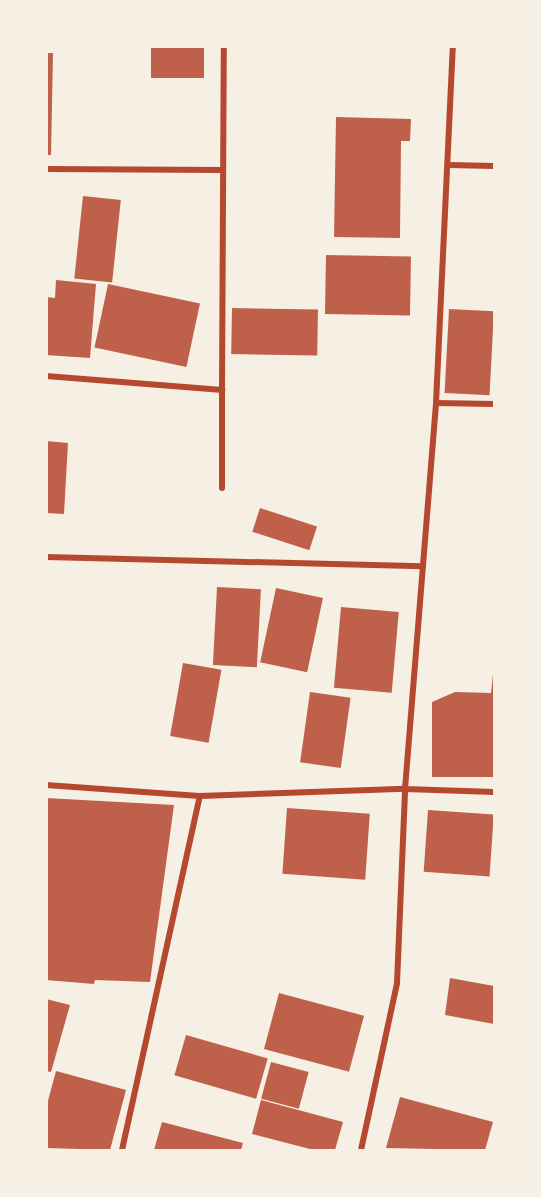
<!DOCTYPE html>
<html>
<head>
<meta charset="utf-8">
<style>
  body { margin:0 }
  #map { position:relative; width:541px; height:1197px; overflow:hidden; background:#f6efe4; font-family:Quicksand,sans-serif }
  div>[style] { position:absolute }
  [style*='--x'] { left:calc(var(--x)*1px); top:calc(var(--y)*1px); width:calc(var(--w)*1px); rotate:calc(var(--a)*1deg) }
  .building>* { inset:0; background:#bf614a; transform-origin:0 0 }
  .minor>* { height:6px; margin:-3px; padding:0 3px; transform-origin:3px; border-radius:3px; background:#b5482f }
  span { translate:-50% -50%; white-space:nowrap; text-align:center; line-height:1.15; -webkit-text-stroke:6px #f6efe4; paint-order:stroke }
  .frame { position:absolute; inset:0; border:48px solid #f6efe4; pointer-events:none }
</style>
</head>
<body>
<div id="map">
  <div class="building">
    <i style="left:151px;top:46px;width:53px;height:32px"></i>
    <i style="clip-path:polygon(46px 53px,53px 53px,51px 155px,46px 155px)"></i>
    <i style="clip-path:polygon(336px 117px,411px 119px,410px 141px,401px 141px,400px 238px,334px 237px)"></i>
    <i style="left:83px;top:196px;width:38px;height:83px;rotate:6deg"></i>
    <i style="left:326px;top:255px;width:85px;height:59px;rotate:1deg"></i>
    <i style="clip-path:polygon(56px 280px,96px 284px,90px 358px,46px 355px,46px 297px,55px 298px)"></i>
    <i style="left:108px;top:284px;width:94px;height:65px;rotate:12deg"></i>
    <i style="left:232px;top:308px;width:86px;height:46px;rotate:1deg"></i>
    <i style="left:449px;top:309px;width:45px;height:84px;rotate:3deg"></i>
    <i style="clip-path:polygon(46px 441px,68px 443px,64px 514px,46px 513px)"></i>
    <i style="left:260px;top:508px;width:60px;height:25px;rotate:18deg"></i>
    <i style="left:217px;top:587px;width:44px;height:78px;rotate:3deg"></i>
    <i style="left:276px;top:588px;width:48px;height:76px;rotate:12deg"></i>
    <i style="left:341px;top:607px;width:58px;height:81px;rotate:5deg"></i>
    <i style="left:183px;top:663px;width:39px;height:74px;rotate:10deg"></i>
    <i style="clip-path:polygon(494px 665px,494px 777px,432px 777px,432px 702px,455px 692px,491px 693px)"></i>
    <i style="left:310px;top:692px;width:41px;height:71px;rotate:8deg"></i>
    <i style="clip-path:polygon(46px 798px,174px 805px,150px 982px,95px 980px,94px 984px,46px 980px)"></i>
    <i style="left:287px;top:808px;width:83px;height:66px;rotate:4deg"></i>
    <i style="left:428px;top:810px;width:66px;height:62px;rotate:4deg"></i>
    <i style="clip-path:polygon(450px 978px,494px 986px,494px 1024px,445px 1015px)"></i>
    <i style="left:279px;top:993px;width:88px;height:58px;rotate:15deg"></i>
    <i style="clip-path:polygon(46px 999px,70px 1005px,51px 1072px,46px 1071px)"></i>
    <i style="left:186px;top:1035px;width:85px;height:42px;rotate:16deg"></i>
    <i style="left:271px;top:1062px;width:39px;height:38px;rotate:15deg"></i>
    <i style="clip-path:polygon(56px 1071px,126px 1090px,110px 1150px,46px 1148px,46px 1108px)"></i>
    <i style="clip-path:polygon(400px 1097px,493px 1122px,485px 1150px,386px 1148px)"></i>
    <i style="clip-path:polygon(261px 1100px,343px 1122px,335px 1150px,314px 1150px,252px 1134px)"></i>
    <i style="clip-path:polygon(162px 1122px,243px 1143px,241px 1150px,154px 1150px)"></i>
  </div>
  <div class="minor">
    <i style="--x:449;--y:165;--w:45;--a:1.3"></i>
    <i style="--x:46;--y:169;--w:177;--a:0.3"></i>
    <i style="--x:46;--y:376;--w:177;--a:4.5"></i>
    <i style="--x:222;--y:390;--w:344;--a:-89.7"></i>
    <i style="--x:436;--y:403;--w:58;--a:1"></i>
    <i style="--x:222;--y:488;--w:98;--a:-90"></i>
    <i style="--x:46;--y:557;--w:377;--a:1.4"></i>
    <i style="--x:46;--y:785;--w:154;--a:4.1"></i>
    <i style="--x:122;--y:1150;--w:362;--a:-77.6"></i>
    <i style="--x:200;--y:796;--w:205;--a:-2"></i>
    <i style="--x:405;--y:789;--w:387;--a:-85.4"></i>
    <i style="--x:436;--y:403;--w:357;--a:-87.3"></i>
    <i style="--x:361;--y:1150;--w:171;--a:-77.8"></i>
    <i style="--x:397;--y:983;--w:194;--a:-87.6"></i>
    <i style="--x:405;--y:789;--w:89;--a:1.9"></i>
  </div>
  <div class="frame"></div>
</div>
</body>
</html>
